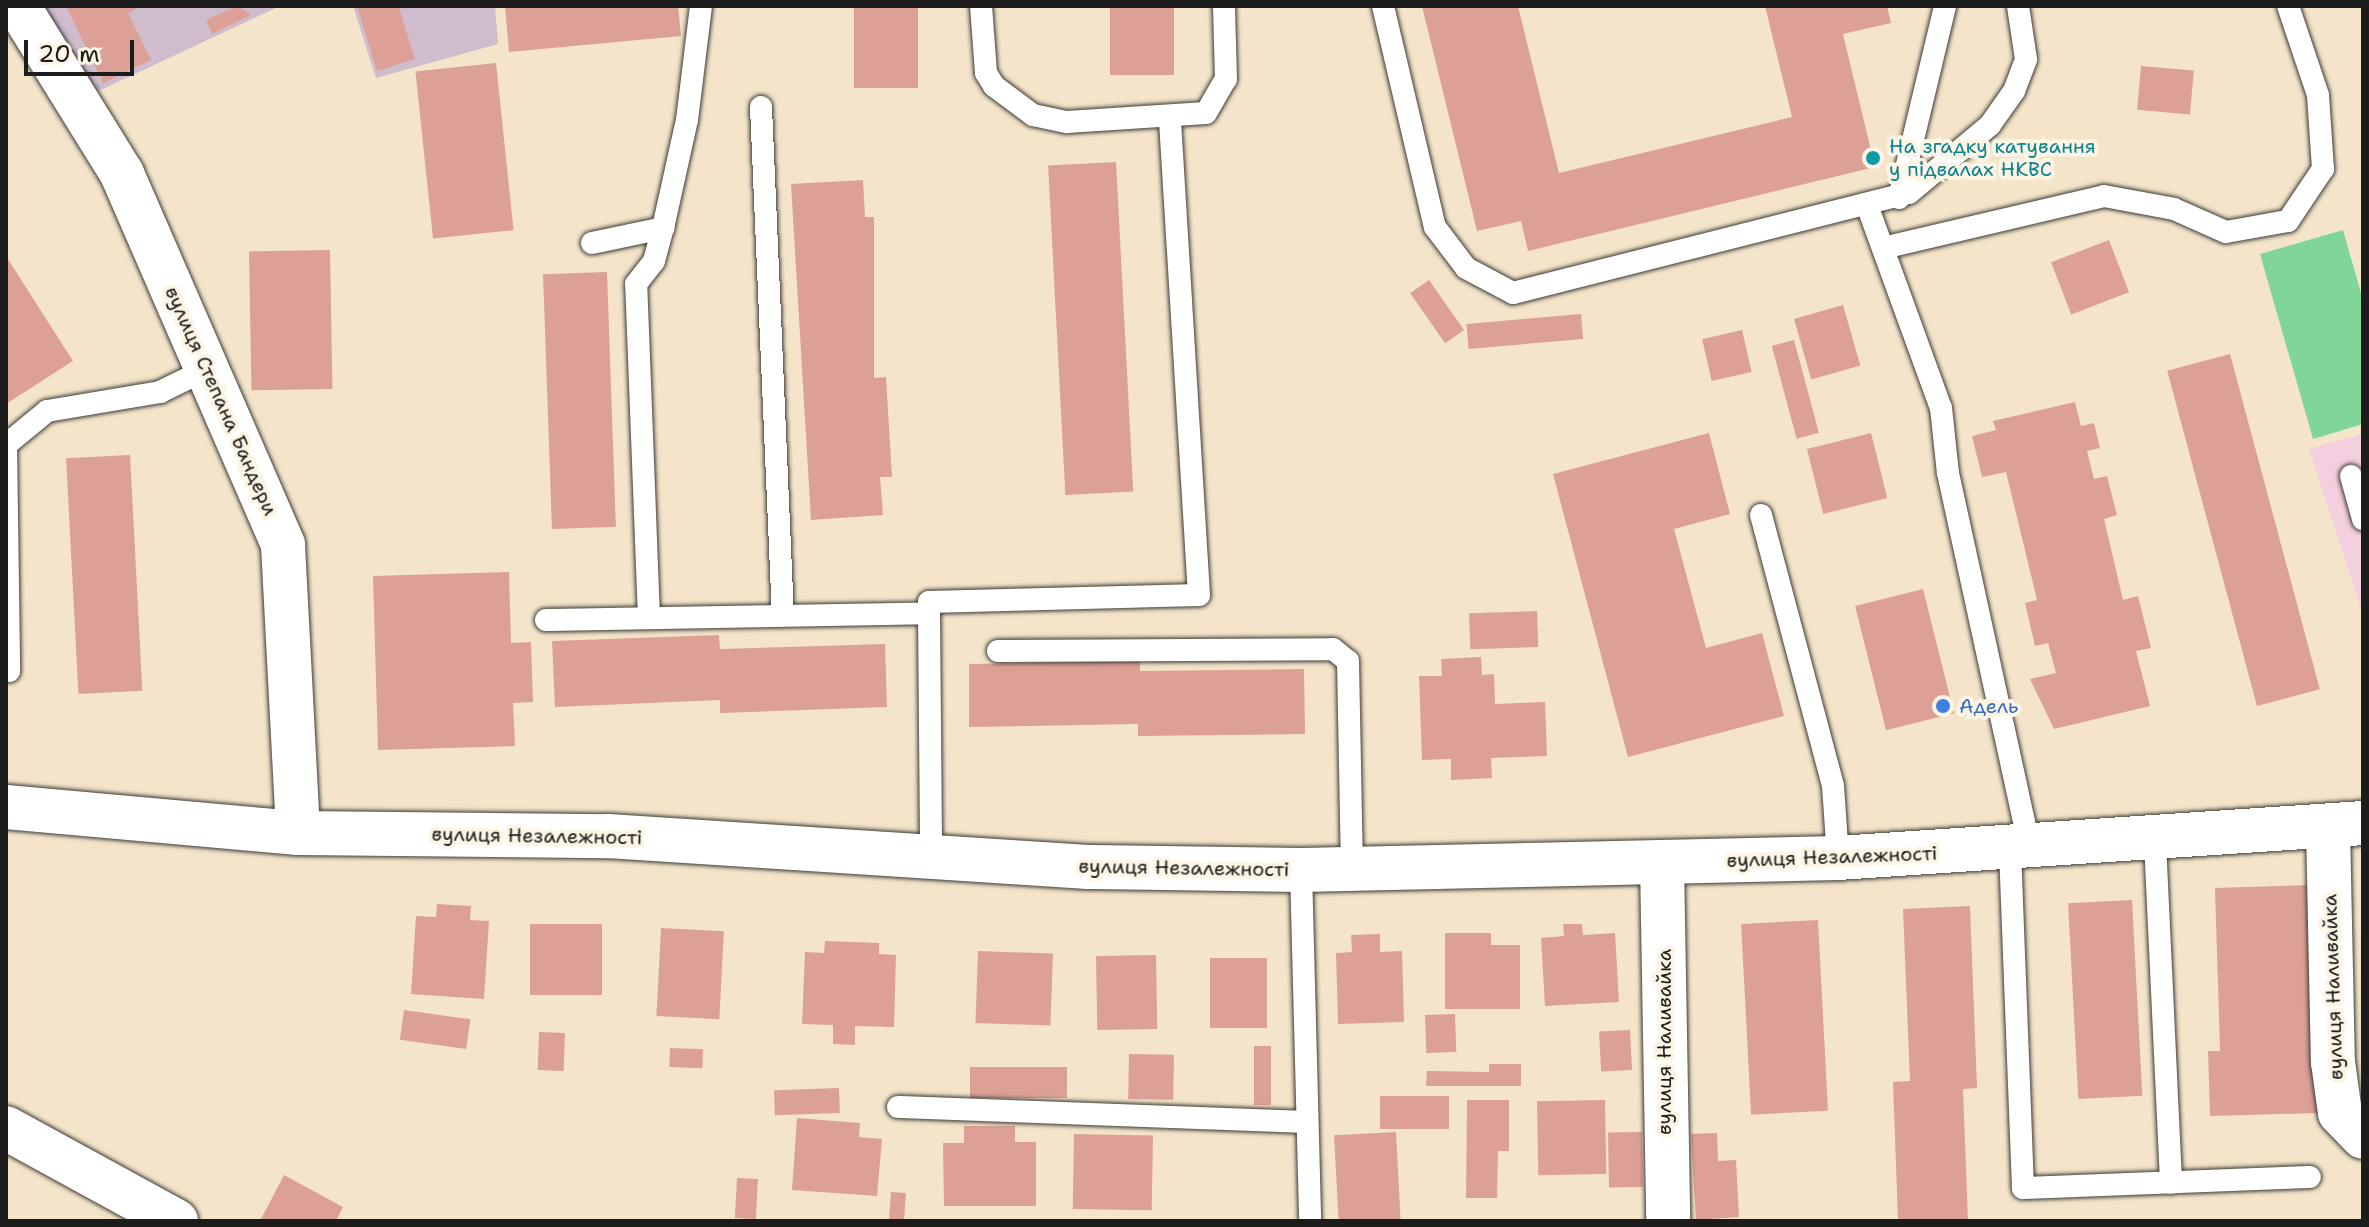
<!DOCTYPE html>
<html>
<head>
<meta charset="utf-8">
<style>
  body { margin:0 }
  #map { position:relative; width:2369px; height:1227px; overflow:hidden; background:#f4e5ca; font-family:"Shantell Sans",sans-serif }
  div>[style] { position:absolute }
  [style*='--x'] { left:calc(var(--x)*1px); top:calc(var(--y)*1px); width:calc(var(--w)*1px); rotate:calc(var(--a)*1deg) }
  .built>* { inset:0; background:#f3cfdf }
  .industrial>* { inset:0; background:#cfbdce }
  .green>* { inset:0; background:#80d69a }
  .building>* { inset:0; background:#dda096; transform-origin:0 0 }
  .roads { filter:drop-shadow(0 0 2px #3c3a36) drop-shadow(0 0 2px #3c3a36) }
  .service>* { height:22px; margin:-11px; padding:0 11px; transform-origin:11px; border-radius:11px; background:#fff }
  .minor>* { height:44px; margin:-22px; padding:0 22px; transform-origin:22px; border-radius:22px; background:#fff }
  .secondary>* { height:44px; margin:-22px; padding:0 22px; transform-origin:22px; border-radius:22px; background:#fff }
  .dots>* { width:22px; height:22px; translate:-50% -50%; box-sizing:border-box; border:4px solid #fcf5e5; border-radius:50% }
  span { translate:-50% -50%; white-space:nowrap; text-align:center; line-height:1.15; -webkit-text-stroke:8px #fcf5e5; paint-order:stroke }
  .culture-label { font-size:20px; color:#0d838f }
  .left { translate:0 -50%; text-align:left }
  .street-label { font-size:20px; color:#1c1c1c }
  .shop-label { font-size:20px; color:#366cbe }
  .frame { position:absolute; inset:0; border:8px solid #1c1c1c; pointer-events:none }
  .scale { position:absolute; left:24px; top:40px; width:110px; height:36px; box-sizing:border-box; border:4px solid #1c1c1c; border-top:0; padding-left:10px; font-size:24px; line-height:28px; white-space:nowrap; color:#1c1c1c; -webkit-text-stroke:6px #fcf5e5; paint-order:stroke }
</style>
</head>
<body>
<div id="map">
  <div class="built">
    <i style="clip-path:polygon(2363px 434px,2363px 615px,2309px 449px)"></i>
  </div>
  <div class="industrial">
    <i style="clip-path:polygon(39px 6px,280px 6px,90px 95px)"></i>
    <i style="clip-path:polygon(353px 6px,495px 6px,498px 44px,376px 78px)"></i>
  </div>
  <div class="green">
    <i style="clip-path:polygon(2343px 230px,2363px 300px,2363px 424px,2313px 439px,2260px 254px)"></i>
  </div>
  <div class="building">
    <i style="clip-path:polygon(66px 6px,142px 6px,128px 13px,151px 60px,103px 83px)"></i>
    <i style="clip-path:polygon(237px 6px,251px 15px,212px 34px,206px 20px)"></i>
    <i style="clip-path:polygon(357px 6px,399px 8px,415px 59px,377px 71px)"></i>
    <i style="clip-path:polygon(505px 6px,678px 6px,681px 36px,509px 52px)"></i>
    <i style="left:854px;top:6px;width:64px;height:82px"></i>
    <i style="left:1110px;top:6px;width:64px;height:69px"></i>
    <i style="clip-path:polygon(1422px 6px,1518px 6px,1559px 173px,1792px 117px,1765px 6px,1887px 6px,1891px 23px,1843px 34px,1875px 167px,1528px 251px,1521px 221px,1477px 231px)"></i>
    <i style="left:496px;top:63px;width:168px;height:81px;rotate:84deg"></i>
    <i style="left:2141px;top:66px;width:53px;height:44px;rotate:5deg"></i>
    <i style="left:1116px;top:162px;width:330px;height:68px;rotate:87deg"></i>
    <i style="clip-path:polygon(863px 180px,865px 217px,874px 217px,874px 378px,886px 377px,892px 477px,880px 477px,883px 515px,811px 520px,791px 184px)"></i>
    <i style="left:2109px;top:240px;width:56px;height:62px;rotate:69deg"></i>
    <i style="left:330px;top:250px;width:139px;height:81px;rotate:89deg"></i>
    <i style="clip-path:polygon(6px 256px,73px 361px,6px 404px)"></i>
    <i style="left:607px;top:272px;width:255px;height:64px;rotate:88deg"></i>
    <i style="left:1429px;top:280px;width:61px;height:23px;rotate:55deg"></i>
    <i style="left:1843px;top:305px;width:63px;height:51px;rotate:74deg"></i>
    <i style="left:1581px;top:314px;width:25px;height:115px;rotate:85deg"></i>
    <i style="left:1742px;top:330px;width:43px;height:41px;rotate:77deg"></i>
    <i style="left:1794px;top:340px;width:96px;height:23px;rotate:75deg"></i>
    <i style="left:2230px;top:354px;width:347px;height:65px;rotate:75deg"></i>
    <i style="clip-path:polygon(2075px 402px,2081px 426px,2094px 423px,2100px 448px,2087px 451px,2094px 479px,2107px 476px,2117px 515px,2104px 519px,2123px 600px,2138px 596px,2151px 648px,2136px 651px,2150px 706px,2054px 729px,2030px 679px,2056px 673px,2048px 643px,2035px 646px,2025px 603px,2037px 600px,2006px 472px,1982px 477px,1972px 436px,1996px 430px,1993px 421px)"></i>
    <i style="clip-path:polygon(1709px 433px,1730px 514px,1674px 529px,1706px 648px,1762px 633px,1784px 716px,1628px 757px,1553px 474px)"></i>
    <i style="left:1871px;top:433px;width:67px;height:66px;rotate:76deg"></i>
    <i style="left:130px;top:455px;width:236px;height:64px;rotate:87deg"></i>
    <i style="clip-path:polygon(509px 572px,511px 643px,531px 642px,533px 702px,513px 703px,515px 746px,378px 750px,373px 576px)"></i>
    <i style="left:1923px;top:589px;width:128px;height:70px;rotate:76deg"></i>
    <i style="left:1537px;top:611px;width:36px;height:68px;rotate:88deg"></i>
    <i style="clip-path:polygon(719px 635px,720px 649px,885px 644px,887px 707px,720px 713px,720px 700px,555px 707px,552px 641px)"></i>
    <i style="clip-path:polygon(1481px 657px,1482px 675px,1494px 674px,1495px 704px,1545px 702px,1547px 756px,1491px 758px,1492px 778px,1451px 780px,1451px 759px,1422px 760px,1419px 676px,1442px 676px,1441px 659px)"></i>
    <i style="clip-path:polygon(1140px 661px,1140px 671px,1304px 669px,1305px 734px,1138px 736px,1138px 724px,969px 727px,969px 664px)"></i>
    <i style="clip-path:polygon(2311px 885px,2318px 1113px,2210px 1116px,2208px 1051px,2220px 1051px,2215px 888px)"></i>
    <i style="left:2132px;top:900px;width:196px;height:64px;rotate:87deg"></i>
    <i style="clip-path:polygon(437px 904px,471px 906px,470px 920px,489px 921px,484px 999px,411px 994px,416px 916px,436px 917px)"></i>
    <i style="clip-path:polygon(1970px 906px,1977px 1088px,1963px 1089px,1968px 1221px,1898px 1221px,1893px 1082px,1910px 1081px,1903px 909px)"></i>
    <i style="left:1818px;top:920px;width:191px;height:77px;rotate:87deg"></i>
    <i style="left:530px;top:924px;width:72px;height:71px"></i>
    <i style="clip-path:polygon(1563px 924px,1582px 924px,1583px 935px,1615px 933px,1619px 1002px,1545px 1006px,1541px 938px,1564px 936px)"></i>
    <i style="left:661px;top:928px;width:63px;height:88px;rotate:3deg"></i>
    <i style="clip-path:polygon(1445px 933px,1491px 933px,1491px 945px,1520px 945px,1520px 1009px,1445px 1009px)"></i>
    <i style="clip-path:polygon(1380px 934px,1380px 952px,1402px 951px,1404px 1022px,1338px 1024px,1336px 953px,1352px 952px,1351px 935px)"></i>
    <i style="clip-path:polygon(825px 941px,879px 943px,879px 954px,896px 955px,894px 1027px,855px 1026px,855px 1045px,833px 1044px,833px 1025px,802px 1024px,805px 952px,824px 953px)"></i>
    <i style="left:978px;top:951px;width:75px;height:72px;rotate:2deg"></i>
    <i style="left:1156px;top:955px;width:74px;height:60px;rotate:89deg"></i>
    <i style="left:1210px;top:958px;width:57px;height:70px"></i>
    <i style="left:404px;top:1010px;width:67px;height:30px;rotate:8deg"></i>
    <i style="left:1455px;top:1014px;width:38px;height:30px;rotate:88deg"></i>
    <i style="left:1630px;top:1030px;width:40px;height:31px;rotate:87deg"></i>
    <i style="left:539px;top:1032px;width:26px;height:38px;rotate:2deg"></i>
    <i style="left:1254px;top:1046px;width:17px;height:59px"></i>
    <i style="left:670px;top:1048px;width:33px;height:19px;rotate:2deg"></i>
    <i style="left:1129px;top:1054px;width:45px;height:45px;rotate:1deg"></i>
    <i style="clip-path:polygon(1489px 1064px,1521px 1064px,1521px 1086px,1426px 1086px,1427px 1071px,1489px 1072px)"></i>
    <i style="left:970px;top:1067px;width:97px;height:31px"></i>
    <i style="left:839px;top:1088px;width:25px;height:65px;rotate:88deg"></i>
    <i style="left:1380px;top:1096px;width:69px;height:33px"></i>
    <i style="clip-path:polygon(1467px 1100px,1509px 1100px,1509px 1151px,1498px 1151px,1497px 1198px,1466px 1198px)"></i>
    <i style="left:1605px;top:1100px;width:74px;height:68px;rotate:89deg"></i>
    <i style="clip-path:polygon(797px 1118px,860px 1123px,859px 1137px,882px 1139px,877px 1196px,792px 1190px)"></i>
    <i style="clip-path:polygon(964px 1126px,1015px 1126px,1015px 1142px,1036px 1142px,1036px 1206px,944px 1206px,943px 1143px,964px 1143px)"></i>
    <i style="left:1396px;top:1132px;width:89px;height:62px;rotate:87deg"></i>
    <i style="left:1642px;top:1132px;width:55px;height:34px;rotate:89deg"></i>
    <i style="clip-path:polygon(1717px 1133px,1718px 1161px,1736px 1160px,1739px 1217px,1696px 1220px,1691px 1134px)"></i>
    <i style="left:1074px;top:1134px;width:79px;height:75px;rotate:1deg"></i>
    <i style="clip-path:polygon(284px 1175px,343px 1207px,336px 1221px,260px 1221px)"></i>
    <i style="left:737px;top:1178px;width:21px;height:40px;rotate:3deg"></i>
    <i style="left:891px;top:1192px;width:15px;height:29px;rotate:4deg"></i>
  </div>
  <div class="roads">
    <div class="service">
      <i style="--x:981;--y:6;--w:67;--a:85.7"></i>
      <i style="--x:986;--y:73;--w:15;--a:58"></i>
      <i style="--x:994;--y:86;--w:49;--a:36.6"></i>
      <i style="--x:1033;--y:115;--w:35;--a:12"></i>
      <i style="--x:1067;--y:122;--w:139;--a:-3.7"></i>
      <i style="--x:1206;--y:113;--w:39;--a:-60"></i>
      <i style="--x:1226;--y:79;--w:73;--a:-91.6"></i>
      <i style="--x:1383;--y:6;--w:227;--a:76.8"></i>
      <i style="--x:1435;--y:227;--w:51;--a:52.9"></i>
      <i style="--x:1466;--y:268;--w:53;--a:28"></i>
      <i style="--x:1513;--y:293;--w:408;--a:-14.2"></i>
      <i style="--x:1909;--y:193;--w:106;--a:-40"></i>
      <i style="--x:1990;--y:125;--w:42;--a:-54.8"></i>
      <i style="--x:2014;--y:91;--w:34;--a:-69"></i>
      <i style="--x:2026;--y:59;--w:54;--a:-98.6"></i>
      <i style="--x:761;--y:107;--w:509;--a:87.53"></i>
      <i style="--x:1899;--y:198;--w:197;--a:-76.5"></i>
      <i style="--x:1867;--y:205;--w:216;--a:70"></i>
      <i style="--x:1941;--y:408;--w:65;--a:83.9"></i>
      <i style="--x:1948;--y:473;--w:385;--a:77.7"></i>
      <i style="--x:592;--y:243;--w:73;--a:-11.9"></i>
      <i style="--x:1883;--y:248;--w:227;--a:-13.2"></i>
      <i style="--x:2104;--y:196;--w:71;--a:10.5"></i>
      <i style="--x:2174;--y:209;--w:57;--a:23.9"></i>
      <i style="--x:2226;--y:232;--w:63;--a:-10.1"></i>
      <i style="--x:2288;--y:221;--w:63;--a:-56.1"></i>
      <i style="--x:2323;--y:169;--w:74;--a:-93.9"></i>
      <i style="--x:2318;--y:95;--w:94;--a:-108.6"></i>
      <i style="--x:6;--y:443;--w:228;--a:89.2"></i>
      <i style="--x:7;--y:444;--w:52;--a:-39.5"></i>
      <i style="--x:47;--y:411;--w:115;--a:-9.5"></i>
      <i style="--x:160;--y:392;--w:52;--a:-26.1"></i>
      <i style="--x:2351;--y:476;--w:45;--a:74.4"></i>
      <i style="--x:1761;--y:515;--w:280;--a:75.1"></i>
      <i style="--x:1833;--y:786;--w:72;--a:86"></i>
      <i style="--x:929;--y:613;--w:11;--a:-90"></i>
      <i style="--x:929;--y:602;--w:270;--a:-1.5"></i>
      <i style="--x:1199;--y:595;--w:480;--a:-93.5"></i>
      <i style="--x:649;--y:618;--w:334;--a:-92.2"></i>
      <i style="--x:636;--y:284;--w:29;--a:-52"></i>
      <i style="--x:654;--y:261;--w:34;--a:-75"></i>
      <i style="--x:663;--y:228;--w:111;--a:-77.5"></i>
      <i style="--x:687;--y:120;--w:115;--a:-83"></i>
      <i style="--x:546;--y:620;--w:383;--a:-1"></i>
      <i style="--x:929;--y:613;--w:245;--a:89.5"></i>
      <i style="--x:998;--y:651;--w:335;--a:-0.3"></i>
      <i style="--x:1333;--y:649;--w:19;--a:39"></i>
      <i style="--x:1348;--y:661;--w:209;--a:88.9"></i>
      <i style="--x:2155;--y:842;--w:341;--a:87.3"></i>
      <i style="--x:2010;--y:850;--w:338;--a:87.8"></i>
      <i style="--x:2023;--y:1188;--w:287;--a:-2.2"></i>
      <i style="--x:1301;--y:870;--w:351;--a:88.5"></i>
      <i style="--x:898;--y:1107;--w:405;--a:2.1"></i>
    </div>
    <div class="minor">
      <i style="--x:18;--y:6;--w:198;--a:58.2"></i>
      <i style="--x:122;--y:174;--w:404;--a:66.5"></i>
      <i style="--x:283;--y:545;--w:288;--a:87"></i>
      <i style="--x:2328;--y:828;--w:234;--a:88.8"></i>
      <i style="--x:2333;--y:1062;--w:51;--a:82.2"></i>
      <i style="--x:2340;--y:1113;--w:33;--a:46"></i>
      <i style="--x:1662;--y:862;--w:359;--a:89"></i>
      <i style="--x:6;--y:1128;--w:194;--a:28.7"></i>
    </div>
    <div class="secondary">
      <i style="--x:6;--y:807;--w:293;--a:5.1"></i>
      <i style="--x:298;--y:833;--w:310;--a:0.6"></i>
      <i style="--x:608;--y:836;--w:481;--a:3.7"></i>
      <i style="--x:1088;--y:867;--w:213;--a:0.8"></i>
      <i style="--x:1301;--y:870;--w:537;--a:-1.28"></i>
      <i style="--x:1838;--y:858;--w:526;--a:-3.81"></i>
    </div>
  </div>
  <div class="dots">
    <i style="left:1873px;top:158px;background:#0f9aa8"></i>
    <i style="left:1943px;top:706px;background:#3f7fe0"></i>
  </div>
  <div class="culture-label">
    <span class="left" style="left:1889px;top:158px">На згадку катування<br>у підвалах НКВС</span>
  </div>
  <div class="street-label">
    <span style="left:221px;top:401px;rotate:66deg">вулиця Степана Бандери</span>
    <span style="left:537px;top:836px;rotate:1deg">вулиця Незалежності</span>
    <span style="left:1832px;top:857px;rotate:-2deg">вулиця Незалежності</span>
    <span style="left:1184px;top:868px;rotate:1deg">вулиця Незалежності</span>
    <span style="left:2333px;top:987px;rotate:-92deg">вулиця Наливайка</span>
    <span style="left:1664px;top:1042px;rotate:-90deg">вулиця Наливайка</span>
  </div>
  <div class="shop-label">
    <span class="left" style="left:1959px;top:706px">Адель</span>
  </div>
  <div class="frame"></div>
  <div class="scale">20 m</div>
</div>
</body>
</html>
